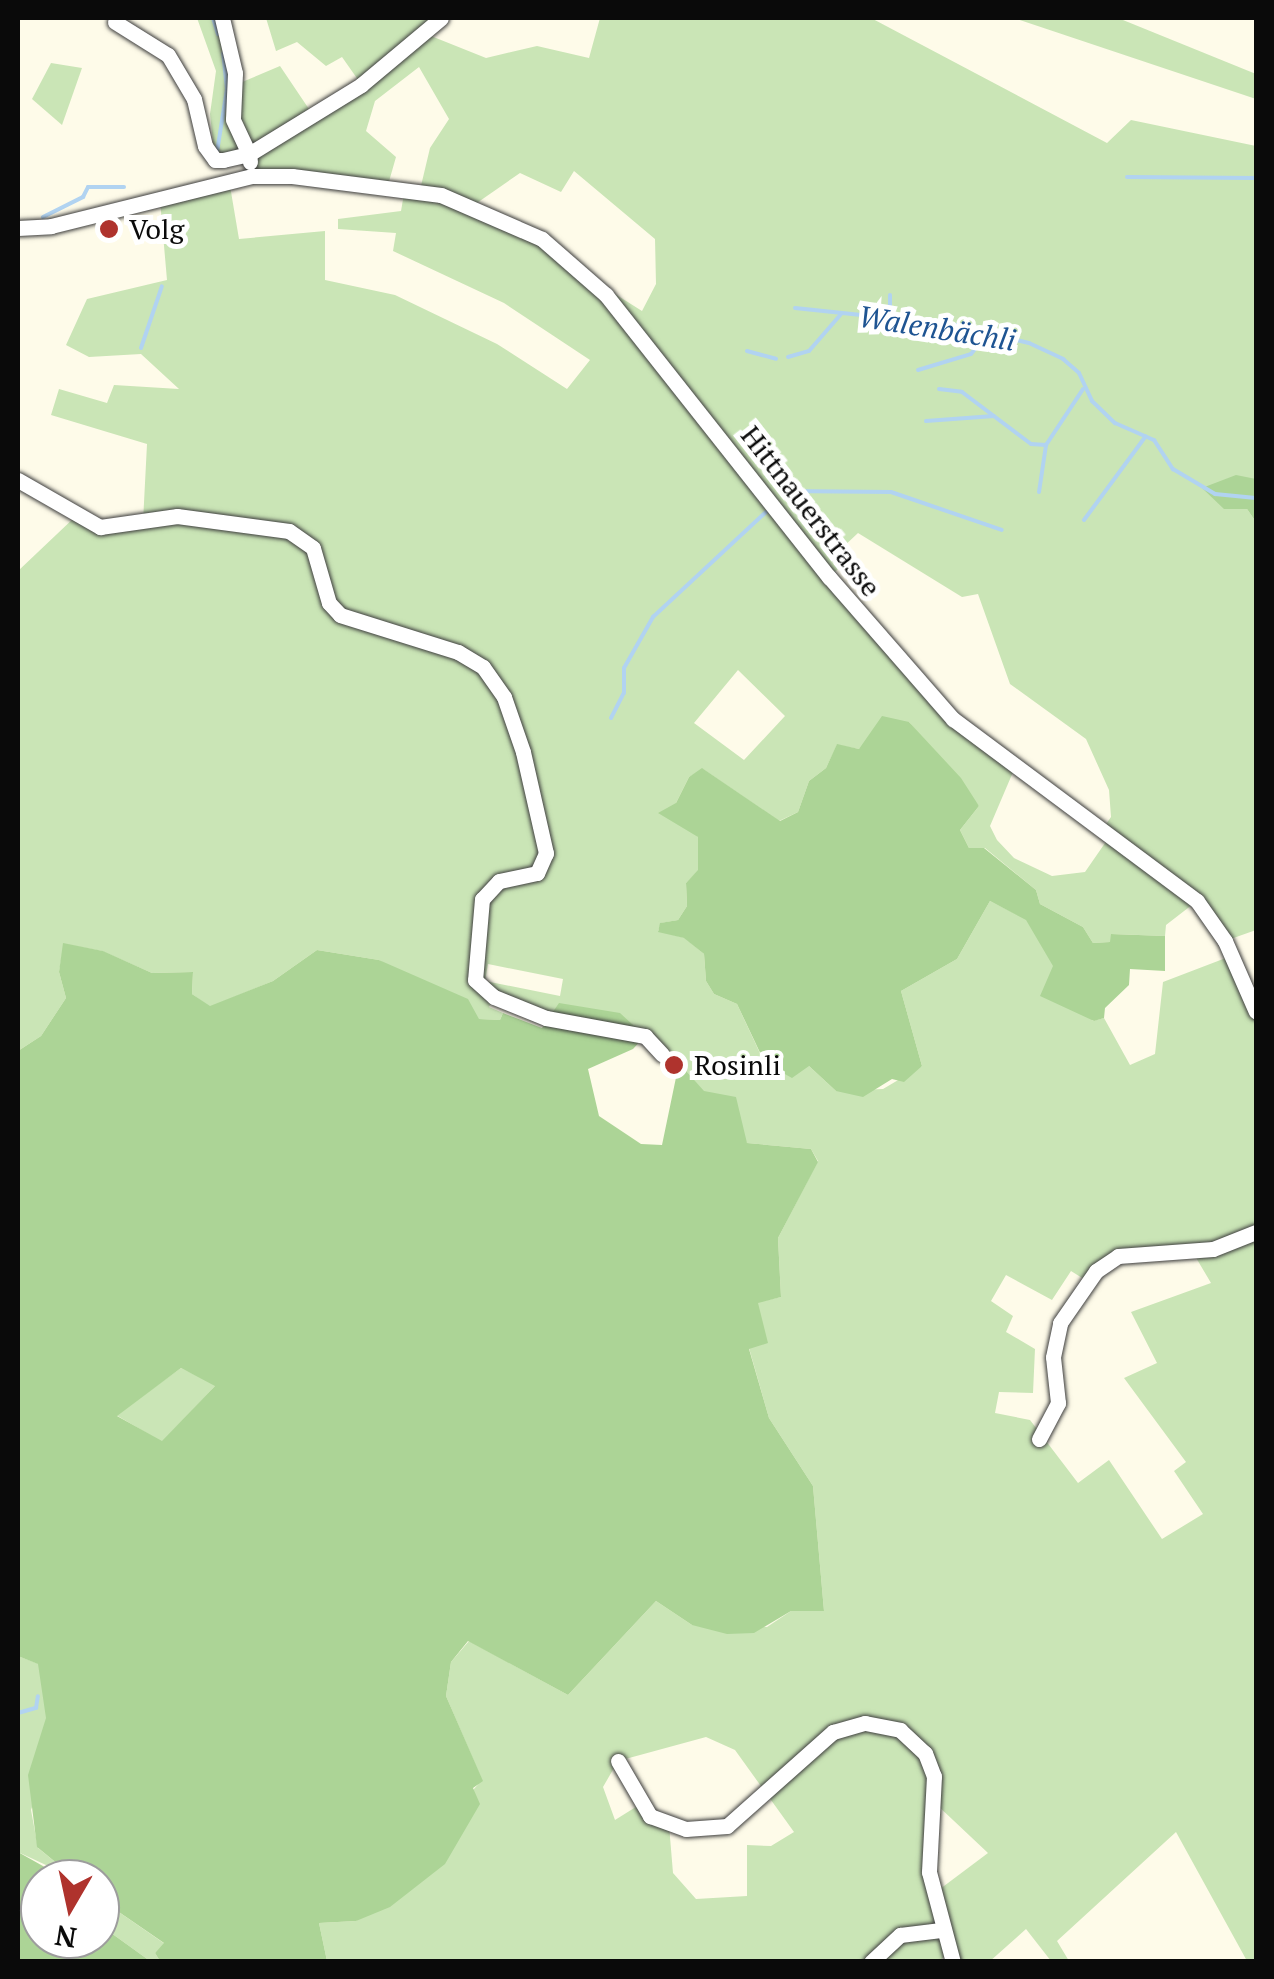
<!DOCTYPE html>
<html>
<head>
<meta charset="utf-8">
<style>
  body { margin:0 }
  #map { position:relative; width:1274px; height:1979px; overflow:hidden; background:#fefbe9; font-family:"PT Serif",serif }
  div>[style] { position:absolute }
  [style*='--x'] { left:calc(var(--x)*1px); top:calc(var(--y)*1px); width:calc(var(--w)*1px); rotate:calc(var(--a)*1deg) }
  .green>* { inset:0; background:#cae5b6 }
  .forest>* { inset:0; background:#acd496 }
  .stream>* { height:4px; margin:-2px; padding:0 2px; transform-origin:2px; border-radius:2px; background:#b1d3f1 }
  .roads { filter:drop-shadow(0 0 2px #3d3d3d) drop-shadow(0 0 2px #3d3d3d) }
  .minor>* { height:15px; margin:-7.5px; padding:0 7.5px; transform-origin:7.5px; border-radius:7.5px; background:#fff }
  .dots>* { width:28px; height:28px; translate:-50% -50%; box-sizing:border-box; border:5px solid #fff; border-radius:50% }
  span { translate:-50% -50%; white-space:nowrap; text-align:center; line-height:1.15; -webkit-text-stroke:10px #fff; paint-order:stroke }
  .poi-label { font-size:28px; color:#0a0a0a }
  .left { translate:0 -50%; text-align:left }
  .street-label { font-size:28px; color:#0a0a0a }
  .water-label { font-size:30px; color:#1e5492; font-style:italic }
  .frame { position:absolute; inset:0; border:20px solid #0a0a0a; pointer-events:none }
  .north { position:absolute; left:20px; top:1859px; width:100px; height:100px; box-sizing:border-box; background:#fff; border:2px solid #9d9d9d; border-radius:50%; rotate:189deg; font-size:28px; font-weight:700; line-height:40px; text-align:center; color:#0a0a0a }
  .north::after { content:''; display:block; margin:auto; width:35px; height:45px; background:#af332d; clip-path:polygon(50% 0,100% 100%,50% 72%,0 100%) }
</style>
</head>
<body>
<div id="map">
  <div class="green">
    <i style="clip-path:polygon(evenodd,197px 18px,222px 18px,235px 85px,280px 66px,313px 115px,361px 84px,342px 57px,326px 66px,297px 42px,276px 51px,266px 18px,441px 18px,421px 32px,486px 58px,537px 46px,589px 58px,600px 18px,871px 18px,1107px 143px,1131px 120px,1256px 146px,1256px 492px,1224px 509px,1247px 509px,1256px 522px,1256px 930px,1225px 941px,1197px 901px,1166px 925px,1165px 936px,1112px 934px,1111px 942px,1093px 943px,1083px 927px,1040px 904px,1036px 890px,985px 848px,969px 848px,960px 830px,979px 806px,909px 722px,859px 749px,837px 745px,826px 768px,809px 781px,798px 812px,779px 821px,703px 769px,689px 777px,676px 803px,698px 837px,698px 871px,686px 883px,687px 906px,678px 920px,661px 923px,658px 931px,685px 938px,704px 954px,706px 981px,714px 994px,737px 1004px,765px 1064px,809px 1066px,836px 1091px,883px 1089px,922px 1066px,901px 991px,957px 959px,990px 901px,1026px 919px,1093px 1021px,1104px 1018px,1130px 1065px,1155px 1054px,1163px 982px,1231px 956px,1256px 1012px,1256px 1961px,1247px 1961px,1176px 1832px,1057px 1941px,1069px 1961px,1051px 1961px,1026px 1929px,989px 1962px,953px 1961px,949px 1953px,938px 1962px,327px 1961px,319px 1923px,356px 1921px,482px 1780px,446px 1696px,451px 1662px,469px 1641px,568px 1695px,656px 1601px,692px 1625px,767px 1627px,791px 1611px,824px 1611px,813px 1486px,769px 1418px,749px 1348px,758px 1302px,781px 1297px,778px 1238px,818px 1161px,811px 1149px,747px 1143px,664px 1045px,645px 1036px,546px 1018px,494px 997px,489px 1007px,503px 1013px,500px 1020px,478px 1019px,379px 960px,317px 950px,273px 981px,210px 1007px,192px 994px,193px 972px,152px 973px,102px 951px,64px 944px,59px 972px,66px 998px,41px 1036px,18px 1051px,18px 571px,76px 516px,95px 525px,143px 522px,147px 444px,51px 415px,59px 389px,107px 403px,114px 385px,179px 389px,141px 354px,89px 357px,66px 345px,87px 299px,167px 280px,160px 200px,229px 180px,239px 239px,325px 231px,325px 280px,395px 295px,497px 344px,567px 389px,590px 360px,504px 303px,393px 251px,396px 233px,338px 229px,338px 219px,401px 211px,405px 188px,420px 190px,430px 148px,449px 119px,419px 67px,375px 101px,366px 131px,396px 157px,388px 185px,252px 176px,249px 154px,215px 160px,210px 114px,216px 71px,197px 18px,574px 171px,655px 239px,656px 284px,642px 311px,474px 205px,520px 173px,561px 192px,574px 171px,197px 18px,858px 533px,962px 597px,978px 594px,1010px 684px,1086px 739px,1109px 790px,1111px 817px,1104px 827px,1112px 833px,1085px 872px,1052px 876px,1014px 858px,997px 840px,990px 826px,1016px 765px,922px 688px,829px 577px,844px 564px,840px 550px,858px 533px,197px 18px,738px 670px,785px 716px,744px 760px,694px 723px,738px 670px,197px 18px,488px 964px,563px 979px,560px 996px,485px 981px,488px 964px,197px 18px,1140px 1253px,1195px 1256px,1211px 1283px,1131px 1312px,1157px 1363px,1124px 1378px,1186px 1462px,1174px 1471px,1203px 1514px,1162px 1539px,1109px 1460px,1078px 1483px,1030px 1420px,995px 1413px,999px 1392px,1033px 1393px,1035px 1349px,1006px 1332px,1013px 1316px,991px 1301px,1006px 1275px,1052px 1300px,1071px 1271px,1087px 1281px,1140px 1253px,197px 18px,706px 1737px,735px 1750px,794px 1832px,771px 1846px,747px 1845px,747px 1896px,696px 1899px,673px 1873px,669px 1825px,639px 1805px,615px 1820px,603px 1787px,618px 1761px,706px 1737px,197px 18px,936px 1804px,988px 1853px,932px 1895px,936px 1804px)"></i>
    <i style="clip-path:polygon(1014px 18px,1118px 18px,1256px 74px,1256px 99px)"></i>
    <i style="clip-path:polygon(51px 63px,82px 68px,62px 125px,32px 99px)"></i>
    <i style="clip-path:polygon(181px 1368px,216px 1385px,162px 1442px,116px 1415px)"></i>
    <i style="clip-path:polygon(18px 1656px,47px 1667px,68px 1705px,31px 1810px,38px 1848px,76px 1879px,18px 1852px)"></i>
    <i style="clip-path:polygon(100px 1899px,165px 1944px,155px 1953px,160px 1961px,150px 1961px,100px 1925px)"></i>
  </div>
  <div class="forest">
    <i style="clip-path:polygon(1236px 475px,1256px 479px,1256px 522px,1247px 509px,1224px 509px,1202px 488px)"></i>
    <i style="clip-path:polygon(882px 716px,909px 722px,961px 778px,979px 806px,960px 830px,969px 848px,984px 848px,1036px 890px,1040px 904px,1083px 927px,1093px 943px,1110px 942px,1111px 934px,1165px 936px,1165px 971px,1130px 969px,1129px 985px,1105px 1008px,1104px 1018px,1094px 1021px,1040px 996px,1053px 966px,1026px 920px,990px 901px,957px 959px,901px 991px,922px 1066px,904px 1082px,892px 1079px,863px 1097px,836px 1091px,809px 1066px,792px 1078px,765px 1063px,737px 1004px,714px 994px,706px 981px,704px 954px,684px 938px,658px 932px,660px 923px,678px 920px,687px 906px,686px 883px,698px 870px,698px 837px,658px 813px,676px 803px,689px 777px,702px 768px,780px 821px,798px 812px,809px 781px,826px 768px,837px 744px,859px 749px)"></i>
    <i style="clip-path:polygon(evenodd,63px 943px,103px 951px,152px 973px,193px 972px,192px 994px,210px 1006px,273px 981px,317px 950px,379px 960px,468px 999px,479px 1019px,500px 1020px,503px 1013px,542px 1028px,559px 1003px,620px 1013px,645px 1036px,633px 1049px,588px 1069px,599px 1116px,641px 1144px,662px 1145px,679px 1063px,704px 1091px,736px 1097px,747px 1143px,811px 1149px,818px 1162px,778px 1238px,781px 1297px,758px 1303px,768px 1343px,749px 1349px,769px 1418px,813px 1486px,824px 1611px,791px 1611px,754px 1633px,727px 1634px,692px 1625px,656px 1601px,568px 1695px,468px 1641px,451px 1662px,446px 1696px,483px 1781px,473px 1788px,480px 1804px,445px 1864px,390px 1907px,356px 1921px,319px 1923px,327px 1961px,160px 1961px,155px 1953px,164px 1943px,100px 1899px,100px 1879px,76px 1879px,37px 1847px,28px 1775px,46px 1718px,38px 1664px,18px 1656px,18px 1051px,41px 1036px,66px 998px,59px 972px,63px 943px,181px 1368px,215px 1386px,162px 1441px,117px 1416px,181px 1368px)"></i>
    <i style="clip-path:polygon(18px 1852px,66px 1879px,40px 1879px,40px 1939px,100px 1939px,100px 1925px,150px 1961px,18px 1961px)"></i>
  </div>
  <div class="stream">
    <i style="--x:213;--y:18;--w:17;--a:73"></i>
    <i style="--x:217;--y:152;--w:64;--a:-81"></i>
    <i style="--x:227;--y:89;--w:36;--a:-96"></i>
    <i style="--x:1127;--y:177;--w:129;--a:0.4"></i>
    <i style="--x:43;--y:217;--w:45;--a:-26.6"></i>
    <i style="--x:83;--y:197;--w:11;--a:-63"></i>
    <i style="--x:88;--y:187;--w:36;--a:0"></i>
    <i style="--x:890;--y:295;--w:28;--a:90"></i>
    <i style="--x:795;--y:308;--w:162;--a:6"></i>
    <i style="--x:956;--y:325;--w:75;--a:13.9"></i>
    <i style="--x:1029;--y:343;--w:38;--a:25"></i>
    <i style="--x:1063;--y:359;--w:21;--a:41"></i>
    <i style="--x:1079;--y:373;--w:31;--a:65"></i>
    <i style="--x:1092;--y:401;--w:32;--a:44"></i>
    <i style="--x:1115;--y:423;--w:43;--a:23.6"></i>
    <i style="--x:1154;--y:440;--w:35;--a:57"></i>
    <i style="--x:1173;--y:469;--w:49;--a:30.8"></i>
    <i style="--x:1215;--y:494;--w:41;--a:5.6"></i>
    <i style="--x:141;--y:348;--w:65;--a:-71.3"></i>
    <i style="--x:747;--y:351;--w:30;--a:15"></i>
    <i style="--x:788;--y:357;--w:22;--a:-16"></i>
    <i style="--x:809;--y:351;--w:49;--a:-49.1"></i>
    <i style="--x:918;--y:370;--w:55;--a:-16.8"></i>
    <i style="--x:971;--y:354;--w:28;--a:-51"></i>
    <i style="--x:939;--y:389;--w:23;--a:7"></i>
    <i style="--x:962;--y:392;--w:86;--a:37"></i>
    <i style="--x:1031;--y:444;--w:15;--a:4"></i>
    <i style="--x:926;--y:421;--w:68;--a:-4.2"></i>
    <i style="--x:785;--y:491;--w:106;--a:0.5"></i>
    <i style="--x:891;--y:492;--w:117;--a:18.9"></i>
    <i style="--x:1039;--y:492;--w:48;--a:-81.5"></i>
    <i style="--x:1046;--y:445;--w:67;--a:-56.5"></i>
    <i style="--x:1084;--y:520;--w:104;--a:-53.6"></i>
    <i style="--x:611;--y:718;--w:28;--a:-63"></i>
    <i style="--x:624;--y:693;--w:25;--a:-90"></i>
    <i style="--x:624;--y:668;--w:59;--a:-60.4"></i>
    <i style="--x:653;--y:617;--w:154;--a:-42.9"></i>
    <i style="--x:18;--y:1713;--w:19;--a:-16"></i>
    <i style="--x:36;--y:1708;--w:12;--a:-81"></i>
  </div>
  <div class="roads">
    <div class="minor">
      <i style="--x:115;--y:22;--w:62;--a:31.9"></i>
      <i style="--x:168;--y:55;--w:51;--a:59.4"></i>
      <i style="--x:194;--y:99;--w:48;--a:76.8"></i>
      <i style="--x:205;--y:146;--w:17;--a:54"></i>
      <i style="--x:215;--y:160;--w:8;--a:0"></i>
      <i style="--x:223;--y:160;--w:27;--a:-13"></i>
      <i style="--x:249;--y:154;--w:38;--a:-115"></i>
      <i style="--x:233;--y:119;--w:46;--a:-87.5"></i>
      <i style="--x:235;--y:73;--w:57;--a:-103.3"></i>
      <i style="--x:250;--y:162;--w:8;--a:-97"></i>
      <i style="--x:249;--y:154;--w:132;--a:-31.6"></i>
      <i style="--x:361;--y:85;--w:104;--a:-39.9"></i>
      <i style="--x:18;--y:228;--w:33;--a:-3"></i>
      <i style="--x:51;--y:226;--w:207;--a:-14"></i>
      <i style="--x:252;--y:176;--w:40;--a:0"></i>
      <i style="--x:292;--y:176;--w:150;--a:7.3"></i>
      <i style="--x:441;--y:195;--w:110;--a:23.5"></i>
      <i style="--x:542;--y:239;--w:85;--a:41.2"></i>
      <i style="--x:606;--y:295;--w:360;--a:51.7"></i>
      <i style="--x:829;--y:577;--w:189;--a:48.9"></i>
      <i style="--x:953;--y:719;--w:304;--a:36.7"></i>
      <i style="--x:1197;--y:901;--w:49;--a:55"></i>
      <i style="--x:1225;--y:941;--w:77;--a:66.4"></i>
      <i style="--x:18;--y:480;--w:95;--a:29.8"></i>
      <i style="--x:100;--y:527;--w:78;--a:-8.1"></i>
      <i style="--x:177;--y:516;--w:113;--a:7.6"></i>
      <i style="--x:289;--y:531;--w:29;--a:35"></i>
      <i style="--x:313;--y:548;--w:57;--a:73.8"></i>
      <i style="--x:329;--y:603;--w:16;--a:47"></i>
      <i style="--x:340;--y:615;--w:124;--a:17.4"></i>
      <i style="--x:458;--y:652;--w:29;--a:31"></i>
      <i style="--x:483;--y:667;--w:37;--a:55"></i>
      <i style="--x:504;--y:697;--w:58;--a:70.9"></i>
      <i style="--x:523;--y:752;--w:104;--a:77.2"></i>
      <i style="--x:546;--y:853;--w:22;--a:114"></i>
      <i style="--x:537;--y:873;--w:39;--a:168"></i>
      <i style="--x:499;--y:881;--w:25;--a:133"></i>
      <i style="--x:482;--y:899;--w:81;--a:94.9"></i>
      <i style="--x:475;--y:980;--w:25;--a:42"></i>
      <i style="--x:494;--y:997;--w:56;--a:22"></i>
      <i style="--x:546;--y:1018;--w:101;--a:10.3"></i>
      <i style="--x:645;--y:1036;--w:25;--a:47"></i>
      <i style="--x:1039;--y:1439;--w:41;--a:-62.2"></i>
      <i style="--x:1058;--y:1403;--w:46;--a:-96.2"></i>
      <i style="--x:1053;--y:1357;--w:35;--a:-78"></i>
      <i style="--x:1060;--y:1323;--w:63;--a:-55.3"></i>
      <i style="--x:1096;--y:1271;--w:27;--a:-34"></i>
      <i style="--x:1118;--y:1256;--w:95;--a:-4.2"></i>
      <i style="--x:1213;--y:1249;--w:46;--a:-21.6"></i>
      <i style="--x:618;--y:1761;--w:64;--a:59.8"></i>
      <i style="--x:650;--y:1816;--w:38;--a:20"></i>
      <i style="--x:686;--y:1829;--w:41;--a:-4.2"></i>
      <i style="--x:727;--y:1826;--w:142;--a:-41.6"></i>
      <i style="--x:833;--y:1732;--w:33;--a:-16"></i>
      <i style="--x:865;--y:1723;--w:36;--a:11"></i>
      <i style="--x:900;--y:1730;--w:34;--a:43"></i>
      <i style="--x:925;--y:1753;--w:25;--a:69"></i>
      <i style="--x:934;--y:1776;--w:96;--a:93"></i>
      <i style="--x:929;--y:1872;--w:93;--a:75.1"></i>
      <i style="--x:871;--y:1962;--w:40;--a:-43"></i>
      <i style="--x:900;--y:1935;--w:41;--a:-7"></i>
    </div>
  </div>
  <div class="dots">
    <i style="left:109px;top:229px;background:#af332d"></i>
    <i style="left:674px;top:1065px;background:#af332d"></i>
  </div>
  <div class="poi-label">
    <span class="left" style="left:129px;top:229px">Volg</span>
    <span class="left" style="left:694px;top:1065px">Rosinli</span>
  </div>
  <div class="street-label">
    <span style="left:811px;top:511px;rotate:52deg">Hittnauerstrasse</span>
  </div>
  <div class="water-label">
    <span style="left:937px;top:328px;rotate:9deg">Walenbächli</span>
  </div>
  <div class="frame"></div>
  <div class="north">N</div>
</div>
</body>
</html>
